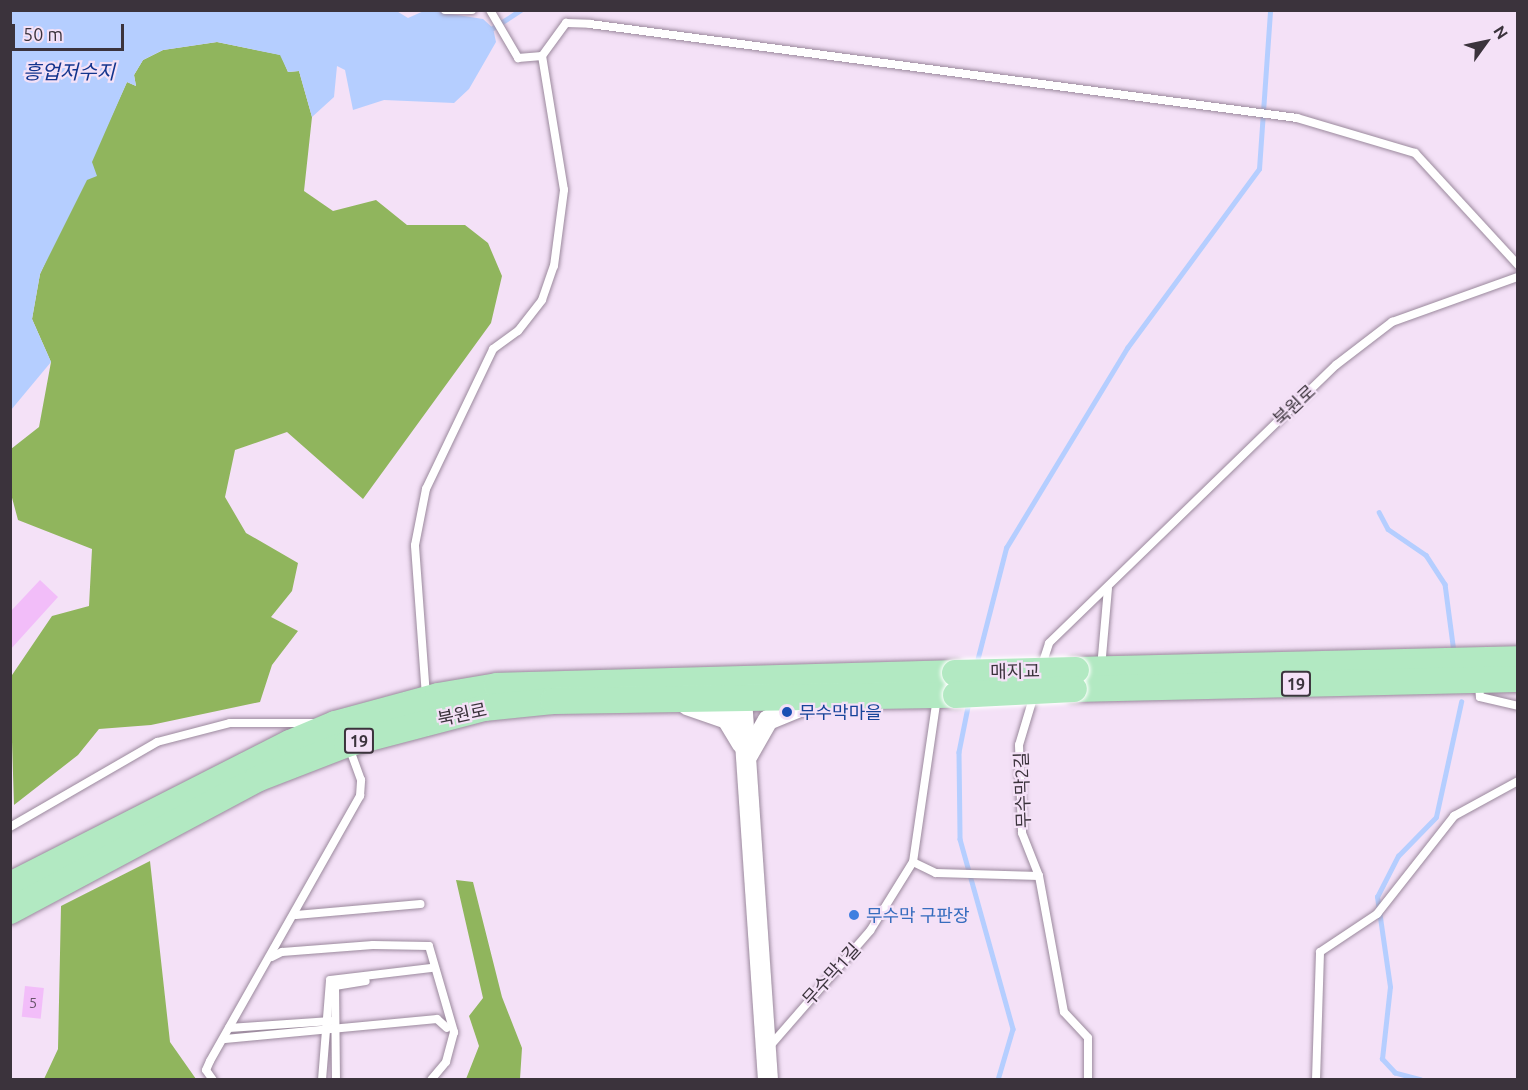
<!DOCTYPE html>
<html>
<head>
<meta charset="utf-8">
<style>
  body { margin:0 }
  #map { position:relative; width:1528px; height:1090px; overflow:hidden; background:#f4e1f7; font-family:Ubuntu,"Noto Sans KR",sans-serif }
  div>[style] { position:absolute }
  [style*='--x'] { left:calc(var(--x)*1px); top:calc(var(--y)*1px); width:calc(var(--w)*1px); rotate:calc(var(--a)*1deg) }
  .forest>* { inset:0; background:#90b55d }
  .water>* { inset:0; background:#b5ceff }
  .stream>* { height:4.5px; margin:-2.25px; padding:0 2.25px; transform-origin:2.25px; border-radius:2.25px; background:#b5ceff }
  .building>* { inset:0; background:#f2bdf9; transform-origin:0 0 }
  .roads { filter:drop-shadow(0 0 2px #9b899d) drop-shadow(0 0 2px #9b899d) }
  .service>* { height:8px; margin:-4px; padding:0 4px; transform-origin:4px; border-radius:4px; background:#fff }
  .tertiary>* { height:20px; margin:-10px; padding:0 10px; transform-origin:10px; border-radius:10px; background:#fff }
  .primary>* { height:26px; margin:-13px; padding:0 13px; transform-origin:13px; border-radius:13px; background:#b2e9c2 }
  .bridges { filter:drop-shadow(0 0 2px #fff) drop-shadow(0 0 2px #fff) }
  .primary-bridge>* { height:26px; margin:-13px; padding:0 13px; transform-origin:13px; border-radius:13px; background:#b2e9c2 }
  .dots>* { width:16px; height:16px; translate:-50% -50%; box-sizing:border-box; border:3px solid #f4e1f7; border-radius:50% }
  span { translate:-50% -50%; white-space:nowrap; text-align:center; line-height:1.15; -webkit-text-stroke:4.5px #f4e1f7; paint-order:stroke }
  .number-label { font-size:15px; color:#69566b }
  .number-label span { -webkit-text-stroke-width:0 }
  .shield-label span { padding:2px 4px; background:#f4e1f7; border:2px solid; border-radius:4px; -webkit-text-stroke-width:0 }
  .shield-label { font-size:16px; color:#3b333c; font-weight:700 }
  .street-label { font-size:18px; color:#3b333c }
  .transit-label { font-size:18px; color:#164399 }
  .left { translate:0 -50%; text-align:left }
  .shop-label { font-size:18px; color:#366cbe }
  .water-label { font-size:20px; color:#13348d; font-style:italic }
  .frame { position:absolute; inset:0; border:12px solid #3b333c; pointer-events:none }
  .north { position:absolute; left:1456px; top:12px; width:60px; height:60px; -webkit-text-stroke:4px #f4e1f7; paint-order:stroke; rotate:57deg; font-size:16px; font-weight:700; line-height:24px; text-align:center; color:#3b333c }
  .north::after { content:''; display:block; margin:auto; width:21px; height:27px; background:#3b333c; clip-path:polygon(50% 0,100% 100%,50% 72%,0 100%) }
  .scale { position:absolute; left:12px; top:24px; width:112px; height:27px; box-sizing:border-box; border:3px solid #3b333c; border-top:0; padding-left:8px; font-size:18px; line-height:21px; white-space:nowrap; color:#3b333c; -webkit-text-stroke:4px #f4e1f7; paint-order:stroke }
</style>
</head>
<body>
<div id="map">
  <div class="forest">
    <i style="clip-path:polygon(217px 42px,281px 55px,288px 72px,299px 71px,312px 117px,304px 191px,333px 211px,376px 200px,407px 225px,465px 225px,488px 243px,502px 276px,491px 323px,363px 499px,287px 432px,235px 450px,225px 497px,246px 533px,298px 563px,292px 591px,271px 617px,298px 631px,272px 665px,260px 702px,151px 725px,99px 729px,78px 755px,14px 805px,10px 678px,52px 616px,89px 606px,92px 549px,18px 520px,11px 494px,11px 449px,39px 427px,51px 362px,32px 319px,40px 274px,127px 82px,136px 86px,134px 75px,143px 60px,163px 50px)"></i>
    <i style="clip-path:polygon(150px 861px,170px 1042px,196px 1079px,44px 1079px,58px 1049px,61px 906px)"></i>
    <i style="clip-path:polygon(456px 880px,473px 882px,502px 997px,522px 1048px,520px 1079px,466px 1079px,479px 1046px,469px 1016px,483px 998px)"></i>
  </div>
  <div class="water">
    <i style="clip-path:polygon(395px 10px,408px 18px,426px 10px,483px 19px,493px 28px,496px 42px,469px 89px,454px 103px,384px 100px,353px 110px,345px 70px,337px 66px,334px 97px,312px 117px,299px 71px,288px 72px,280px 55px,217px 42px,163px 50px,143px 60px,134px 75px,136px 86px,127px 82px,92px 162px,97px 176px,87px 180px,40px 274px,32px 319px,51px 362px,11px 410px,11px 11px)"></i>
  </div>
  <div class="stream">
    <i style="--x:493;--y:28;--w:33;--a:-33"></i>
    <i style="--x:1379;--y:512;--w:19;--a:62"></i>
    <i style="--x:1388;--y:529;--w:46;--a:34.4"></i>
    <i style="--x:1426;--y:555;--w:35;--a:57"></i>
    <i style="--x:1445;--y:584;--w:69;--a:82.5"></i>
    <i style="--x:976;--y:665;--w:121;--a:-75.6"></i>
    <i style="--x:1006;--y:548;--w:234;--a:-58.8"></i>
    <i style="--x:1127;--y:348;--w:222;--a:-53.6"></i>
    <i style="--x:1259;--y:169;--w:159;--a:-86"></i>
    <i style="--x:969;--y:702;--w:51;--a:101.3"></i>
    <i style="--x:959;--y:752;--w:87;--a:89.3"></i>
    <i style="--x:960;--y:839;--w:197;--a:74.4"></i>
    <i style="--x:1013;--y:1029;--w:53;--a:106.4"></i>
    <i style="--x:1421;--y:1080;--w:27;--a:-165"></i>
    <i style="--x:1395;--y:1073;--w:19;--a:-133"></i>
    <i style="--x:1382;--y:1059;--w:72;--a:-83.7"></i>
    <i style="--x:1390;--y:987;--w:91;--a:-98.2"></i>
    <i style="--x:1377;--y:897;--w:46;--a:-62.9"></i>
    <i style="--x:1398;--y:856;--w:54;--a:-45.7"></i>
    <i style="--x:1436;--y:817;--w:118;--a:-77.7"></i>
  </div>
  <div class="building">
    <i style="clip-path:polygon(40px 580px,58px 597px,10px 650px,10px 612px)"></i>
    <i style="left:25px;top:986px;width:19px;height:31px;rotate:6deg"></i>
  </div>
  <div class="roads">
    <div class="service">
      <i style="--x:445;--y:10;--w:27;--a:0"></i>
      <i style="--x:490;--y:10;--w:56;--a:59.7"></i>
      <i style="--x:518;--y:58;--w:24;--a:-5"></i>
      <i style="--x:542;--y:56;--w:41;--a:-54"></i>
      <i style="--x:566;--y:23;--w:24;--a:2"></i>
      <i style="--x:590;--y:24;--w:713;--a:7.57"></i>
      <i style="--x:1297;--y:118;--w:123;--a:16.5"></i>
      <i style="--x:1415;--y:153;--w:152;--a:47.4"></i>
      <i style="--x:1041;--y:668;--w:26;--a:-72"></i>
      <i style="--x:1049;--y:643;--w:400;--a:-44.1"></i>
      <i style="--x:1336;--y:365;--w:71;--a:-37.5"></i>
      <i style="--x:1392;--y:322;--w:134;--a:-19.7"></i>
      <i style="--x:1101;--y:668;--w:80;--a:-85"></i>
      <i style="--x:1479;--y:684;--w:13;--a:86"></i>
      <i style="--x:1480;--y:697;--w:39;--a:13"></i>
      <i style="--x:1034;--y:695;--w:52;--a:106.7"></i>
      <i style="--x:1019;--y:745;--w:88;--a:88"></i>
      <i style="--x:1022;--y:833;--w:46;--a:68.4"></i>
      <i style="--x:1039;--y:876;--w:138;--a:79.6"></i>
      <i style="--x:1064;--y:1012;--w:35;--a:47"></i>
      <i style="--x:1088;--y:1038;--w:42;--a:90"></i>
      <i style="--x:426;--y:696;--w:151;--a:-94.2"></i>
      <i style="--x:415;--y:545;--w:57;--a:-78.9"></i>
      <i style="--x:426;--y:489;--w:155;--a:-64.4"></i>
      <i style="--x:493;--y:349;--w:31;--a:-36"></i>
      <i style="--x:518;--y:331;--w:39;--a:-52"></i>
      <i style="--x:542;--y:300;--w:36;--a:-71"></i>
      <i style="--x:554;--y:266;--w:77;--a:-82.5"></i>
      <i style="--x:564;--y:190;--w:136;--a:-99.3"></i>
      <i style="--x:10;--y:827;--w:170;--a:-30"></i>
      <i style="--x:157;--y:742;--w:75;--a:-14.6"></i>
      <i style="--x:230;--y:723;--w:86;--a:0"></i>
      <i style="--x:913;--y:862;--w:25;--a:26"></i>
      <i style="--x:936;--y:873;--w:103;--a:1.7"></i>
      <i style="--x:296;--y:915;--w:125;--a:-5"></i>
      <i style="--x:272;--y:957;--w:11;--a:-27"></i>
      <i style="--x:282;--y:952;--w:91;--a:-4.4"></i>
      <i style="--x:373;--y:945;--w:56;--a:1"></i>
      <i style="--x:429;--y:946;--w:90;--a:73.8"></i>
      <i style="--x:454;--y:1032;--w:31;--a:105"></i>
      <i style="--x:446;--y:1062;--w:23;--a:130"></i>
      <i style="--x:229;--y:1028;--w:102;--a:-3.9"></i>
      <i style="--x:225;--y:1039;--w:213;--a:-5.4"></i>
      <i style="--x:437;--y:1019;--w:13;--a:42"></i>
      <i style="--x:769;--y:1047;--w:154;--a:-49"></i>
      <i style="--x:870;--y:931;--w:81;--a:-58.1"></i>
      <i style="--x:913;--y:862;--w:167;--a:-81.7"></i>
      <i style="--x:213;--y:1080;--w:12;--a:-125"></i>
      <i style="--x:206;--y:1070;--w:10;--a:-66"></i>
      <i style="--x:210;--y:1061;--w:305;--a:-60.5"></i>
      <i style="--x:360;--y:796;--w:16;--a:-86"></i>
      <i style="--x:361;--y:780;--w:35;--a:-110"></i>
      <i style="--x:322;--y:1080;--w:100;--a:-85.4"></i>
      <i style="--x:330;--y:980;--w:102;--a:-6.8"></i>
      <i style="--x:336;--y:1080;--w:94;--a:-90.6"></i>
      <i style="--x:335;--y:986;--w:31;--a:-9"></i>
      <i style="--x:1316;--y:1080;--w:128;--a:-88.2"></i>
      <i style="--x:1320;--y:952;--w:69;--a:-33.7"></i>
      <i style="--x:1377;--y:914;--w:125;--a:-51.8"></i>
      <i style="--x:1454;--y:816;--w:73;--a:-28.7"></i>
    </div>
    <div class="tertiary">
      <i style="--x:741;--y:684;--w:397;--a:86.1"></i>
      <i style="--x:687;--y:705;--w:42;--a:19.3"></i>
      <i style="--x:727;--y:719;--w:29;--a:59"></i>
      <i style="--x:748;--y:755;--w:40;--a:-60.3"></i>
      <i style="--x:768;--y:720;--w:50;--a:-22.4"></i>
    </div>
    <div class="primary">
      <i style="--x:1076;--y:670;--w:442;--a:-1.4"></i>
      <i style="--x:1074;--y:689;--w:444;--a:-1.3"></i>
      <i style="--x:10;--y:885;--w:314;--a:-26.9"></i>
      <i style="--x:290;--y:743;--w:49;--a:-22.9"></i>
      <i style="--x:335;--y:724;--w:107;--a:-15.2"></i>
      <i style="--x:438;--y:696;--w:60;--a:-9.6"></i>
      <i style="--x:497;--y:686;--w:458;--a:-1.6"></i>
      <i style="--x:10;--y:911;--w:280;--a:-28.1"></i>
      <i style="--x:257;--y:779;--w:97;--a:-21.3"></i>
      <i style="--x:347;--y:744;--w:142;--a:-14.7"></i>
      <i style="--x:484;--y:708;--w:69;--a:-5.8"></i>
      <i style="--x:553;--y:701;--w:403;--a:-0.9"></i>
    </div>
  </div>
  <div class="bridges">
    <div class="primary-bridge">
      <i style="--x:955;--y:673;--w:121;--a:-1.4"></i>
      <i style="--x:956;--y:695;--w:118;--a:-2.9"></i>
    </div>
  </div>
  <div class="dots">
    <i style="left:787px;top:712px;background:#1a4fb4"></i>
    <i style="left:854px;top:915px;background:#3f7fe0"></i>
  </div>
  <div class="number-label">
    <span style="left:33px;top:1003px">5</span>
  </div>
  <div class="shield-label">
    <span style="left:1296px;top:684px">19</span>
    <span style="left:359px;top:741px">19</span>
  </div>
  <div class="street-label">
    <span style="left:1294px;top:405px;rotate:-43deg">북원로</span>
    <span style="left:1015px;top:671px;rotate:-1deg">매지교</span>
    <span style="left:462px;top:714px;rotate:-12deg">북원로</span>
    <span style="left:1022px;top:790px;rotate:-92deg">무수막2길</span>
    <span style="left:831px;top:974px;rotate:-48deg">무수막1길</span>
  </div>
  <div class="transit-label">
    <span class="left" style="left:799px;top:712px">무수막마을</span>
  </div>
  <div class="shop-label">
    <span class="left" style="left:866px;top:915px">무수막 구판장</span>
  </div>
  <div class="water-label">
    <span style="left:69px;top:71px">흥업저수지</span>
  </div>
  <div class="frame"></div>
  <div class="north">N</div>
  <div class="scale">50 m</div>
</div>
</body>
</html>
